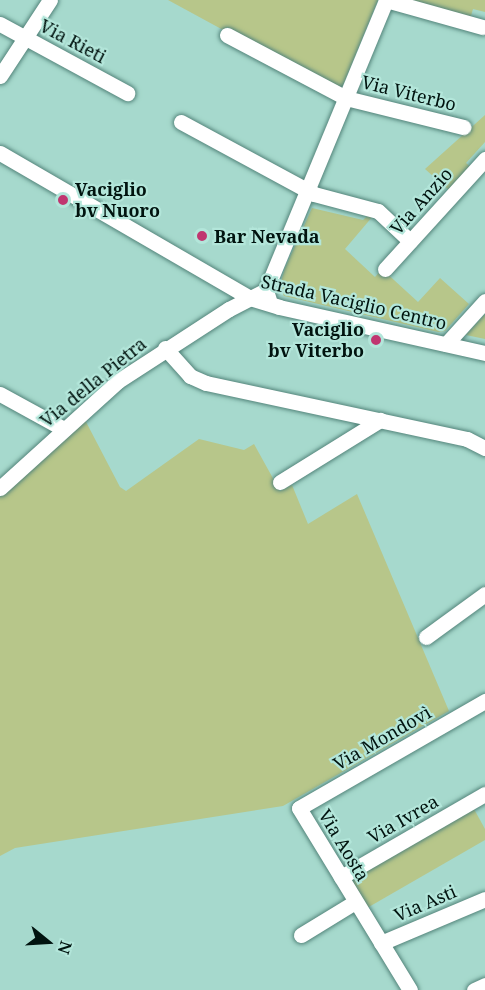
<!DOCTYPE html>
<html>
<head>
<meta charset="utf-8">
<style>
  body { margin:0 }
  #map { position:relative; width:485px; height:990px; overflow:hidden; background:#a6d9cd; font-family:"Noto Serif",serif }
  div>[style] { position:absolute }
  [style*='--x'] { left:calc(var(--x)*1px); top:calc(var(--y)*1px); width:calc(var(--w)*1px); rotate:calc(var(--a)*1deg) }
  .green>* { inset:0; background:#b7c68a }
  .roads { filter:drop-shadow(0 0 2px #53847a) drop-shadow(0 0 2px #53847a) }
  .minor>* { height:15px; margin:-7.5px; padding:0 7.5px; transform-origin:7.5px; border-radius:7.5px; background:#fff }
  .dots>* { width:16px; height:16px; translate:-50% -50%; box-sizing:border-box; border:3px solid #b3e6da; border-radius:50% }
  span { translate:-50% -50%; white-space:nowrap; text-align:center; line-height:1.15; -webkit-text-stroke:4.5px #b3e6da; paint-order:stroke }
  .street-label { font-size:18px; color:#01130f }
  .poi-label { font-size:18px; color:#01130f; font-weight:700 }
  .left { translate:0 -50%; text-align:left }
  .right { translate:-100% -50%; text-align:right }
  .north { position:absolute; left:18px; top:912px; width:60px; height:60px; -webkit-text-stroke:4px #b3e6da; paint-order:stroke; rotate:108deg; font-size:16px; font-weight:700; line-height:24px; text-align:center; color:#01130f }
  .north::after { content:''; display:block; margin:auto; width:21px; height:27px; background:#01130f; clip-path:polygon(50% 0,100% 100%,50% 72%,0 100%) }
</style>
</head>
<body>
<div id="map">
  <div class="green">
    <i style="clip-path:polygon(168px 0,378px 0,341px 90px,227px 27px,225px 31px)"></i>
    <i style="clip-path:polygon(399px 0,485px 0,485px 12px,473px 9px,470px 19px)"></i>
    <i style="clip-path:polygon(485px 115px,485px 142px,466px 163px,472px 168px,451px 192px,425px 169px)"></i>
    <i style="clip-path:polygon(312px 208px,363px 220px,370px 213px,373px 216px,345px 249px,375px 277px,382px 269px,418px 302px,440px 278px,469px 304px,445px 331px,438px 332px,284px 296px,279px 288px,285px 268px)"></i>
    <i style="clip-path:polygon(485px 314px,485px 339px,466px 335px)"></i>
    <i style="clip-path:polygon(84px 418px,120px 487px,126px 491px,199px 439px,244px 450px,254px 444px,280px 491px,292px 485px,308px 524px,357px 494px,449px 711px,283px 806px,15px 848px,0 856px,0 497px)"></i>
    <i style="clip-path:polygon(474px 809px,485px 829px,485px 840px,367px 908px,351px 880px)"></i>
  </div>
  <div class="roads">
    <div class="minor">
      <i style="--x:386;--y:0;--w:100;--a:15.7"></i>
      <i style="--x:0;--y:24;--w:145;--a:28.5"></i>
      <i style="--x:227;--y:35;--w:135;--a:27.9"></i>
      <i style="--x:346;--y:98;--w:121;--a:13.9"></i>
      <i style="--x:0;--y:76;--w:91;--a:-56.7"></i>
      <i style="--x:181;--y:122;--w:151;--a:28.4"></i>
      <i style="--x:314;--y:194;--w:66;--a:14.9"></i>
      <i style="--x:378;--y:211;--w:44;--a:43.2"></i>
      <i style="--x:0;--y:153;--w:289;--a:30.1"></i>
      <i style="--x:250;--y:298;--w:30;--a:17"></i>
      <i style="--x:279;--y:307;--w:211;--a:12.6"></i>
      <i style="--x:385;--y:269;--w:149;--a:-47.7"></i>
      <i style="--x:269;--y:300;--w:10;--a:-107"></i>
      <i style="--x:266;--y:290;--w:314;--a:-67.5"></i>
      <i style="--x:446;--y:344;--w:58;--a:-47.8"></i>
      <i style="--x:165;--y:348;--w:38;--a:48"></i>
      <i style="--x:190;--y:376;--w:17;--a:24"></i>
      <i style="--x:206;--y:383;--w:267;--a:12.1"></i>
      <i style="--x:467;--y:439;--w:20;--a:27"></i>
      <i style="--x:0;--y:394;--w:73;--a:28.7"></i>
      <i style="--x:280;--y:482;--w:118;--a:-31.8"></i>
      <i style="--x:0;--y:488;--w:159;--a:-42.2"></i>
      <i style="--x:118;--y:381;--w:132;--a:-33"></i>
      <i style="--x:229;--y:309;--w:42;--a:-27.2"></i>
      <i style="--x:426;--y:637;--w:73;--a:-36.1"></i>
      <i style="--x:341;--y:877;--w:166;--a:-30"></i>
      <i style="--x:301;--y:935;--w:63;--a:-31.4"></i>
      <i style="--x:381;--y:943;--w:113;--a:-22.9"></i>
      <i style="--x:410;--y:990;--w:213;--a:-121.4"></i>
      <i style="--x:299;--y:808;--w:215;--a:-29.9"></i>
      <i style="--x:474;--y:990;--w:12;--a:-24"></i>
    </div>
  </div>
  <div class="dots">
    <i style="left:63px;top:200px;background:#c03670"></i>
    <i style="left:202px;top:236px;background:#c03670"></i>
    <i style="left:376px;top:340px;background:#c03670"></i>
  </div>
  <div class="street-label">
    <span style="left:73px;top:41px;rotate:28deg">Via Rieti</span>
    <span style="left:409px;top:93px;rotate:14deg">Via Viterbo</span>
    <span style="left:421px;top:201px;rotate:-48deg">Via Anzio</span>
    <span style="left:354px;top:302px;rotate:13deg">Strada Vaciglio Centro</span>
    <span style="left:93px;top:382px;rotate:-39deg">Via della Pietra</span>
    <span style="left:382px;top:738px;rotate:-30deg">Via Mondovì</span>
    <span style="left:403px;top:819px;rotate:-30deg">Via Ivrea</span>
    <span style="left:344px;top:845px;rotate:59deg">Via Aosta</span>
    <span style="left:425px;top:903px;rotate:-23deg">Via Asti</span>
  </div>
  <div class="poi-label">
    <span class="left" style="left:75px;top:200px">Vaciglio<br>bv Nuoro</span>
    <span class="left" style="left:214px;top:236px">Bar Nevada</span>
    <span class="right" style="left:364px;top:340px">Vaciglio<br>bv Viterbo</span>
  </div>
  <div class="north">N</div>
</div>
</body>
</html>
